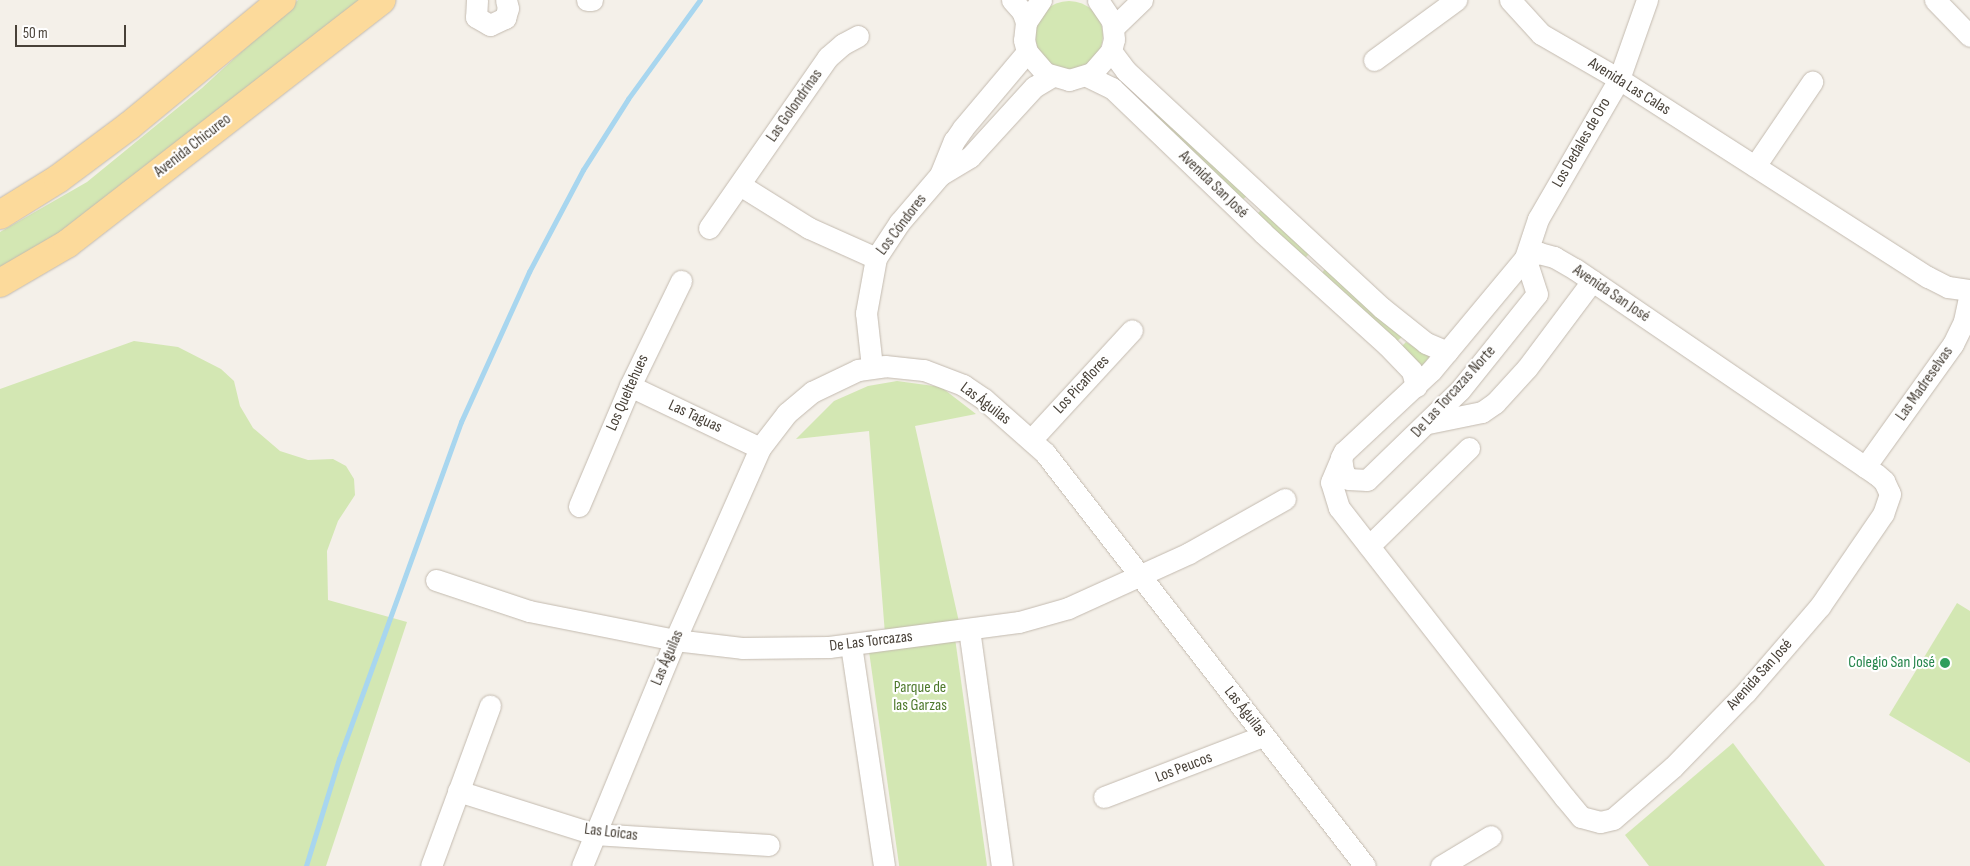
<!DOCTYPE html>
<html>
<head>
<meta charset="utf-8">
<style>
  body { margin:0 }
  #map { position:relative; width:1970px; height:866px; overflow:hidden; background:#f4f0e9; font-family:"Sofia Sans Condensed",sans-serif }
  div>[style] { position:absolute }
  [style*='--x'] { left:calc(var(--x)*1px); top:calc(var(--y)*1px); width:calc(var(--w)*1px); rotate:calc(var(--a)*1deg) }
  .green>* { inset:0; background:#d3e7b3; transform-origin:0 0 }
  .round { border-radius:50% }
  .stream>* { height:4.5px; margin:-2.25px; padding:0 2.25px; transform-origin:2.25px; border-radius:2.25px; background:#a8d6ef }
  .roads { filter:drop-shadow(0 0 1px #c3baaf) drop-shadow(0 0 1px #c3baaf) }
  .minor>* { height:21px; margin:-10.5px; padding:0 10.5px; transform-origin:10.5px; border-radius:10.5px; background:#fff }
  .major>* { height:28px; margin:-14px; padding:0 14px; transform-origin:14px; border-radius:14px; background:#fcda9b }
  .dots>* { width:14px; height:14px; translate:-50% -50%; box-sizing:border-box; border:2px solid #fff; border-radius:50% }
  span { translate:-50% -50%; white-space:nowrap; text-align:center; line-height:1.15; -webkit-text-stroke:4.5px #fff; paint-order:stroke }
  .street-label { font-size:16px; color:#484138 }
  .leisure-label { font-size:16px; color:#27864d }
  .right { translate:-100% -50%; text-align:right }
  .park-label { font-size:16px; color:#4e792c }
  .scale { position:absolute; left:15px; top:25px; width:111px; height:22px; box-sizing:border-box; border:2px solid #484138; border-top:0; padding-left:6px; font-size:15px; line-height:18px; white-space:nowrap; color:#484138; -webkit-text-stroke:4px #fff; paint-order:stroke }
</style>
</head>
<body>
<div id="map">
  <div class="green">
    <i style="clip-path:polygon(298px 0,367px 0,42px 247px,0 267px,0 232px,87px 182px,202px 88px)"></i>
    <i class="round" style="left:1035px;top:1px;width:68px;height:68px"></i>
    <i style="clip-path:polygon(1158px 109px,1248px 195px,1242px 200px,1151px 117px)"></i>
    <i style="left:1263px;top:208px;width:65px;height:8px;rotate:44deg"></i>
    <i style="clip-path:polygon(1325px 269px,1402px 337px,1395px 343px,1321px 274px)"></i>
    <i style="clip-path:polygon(134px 341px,178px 347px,221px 369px,234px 381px,240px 406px,253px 428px,280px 451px,308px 460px,333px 459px,346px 466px,354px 479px,355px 495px,338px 521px,327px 551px,328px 600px,407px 622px,326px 866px,0 866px,0 389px)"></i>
    <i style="clip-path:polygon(1406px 342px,1430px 356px,1418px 371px,1401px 347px)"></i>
    <i style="clip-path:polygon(897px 381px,941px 387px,976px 414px,915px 426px,959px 622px,885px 634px,869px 431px,796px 439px,834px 401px,868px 386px)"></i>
    <i style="clip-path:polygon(1957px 603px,1970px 611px,1970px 763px,1889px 715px)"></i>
    <i style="left:955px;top:638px;width:230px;height:87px;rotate:82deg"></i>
    <i style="clip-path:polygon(1733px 743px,1825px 866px,1649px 866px,1625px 835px)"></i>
  </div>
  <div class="stream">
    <i style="--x:306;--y:866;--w:112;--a:-72.9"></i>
    <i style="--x:339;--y:759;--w:358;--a:-70.1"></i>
    <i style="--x:461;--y:422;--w:165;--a:-65.6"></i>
    <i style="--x:529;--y:272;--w:115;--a:-62.1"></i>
    <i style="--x:583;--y:170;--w:84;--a:-57.6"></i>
    <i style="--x:628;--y:99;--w:122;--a:-54"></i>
  </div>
  <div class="roads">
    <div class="minor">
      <i style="--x:477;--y:0;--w:17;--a:93"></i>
      <i style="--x:476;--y:17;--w:16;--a:30"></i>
      <i style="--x:490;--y:25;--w:17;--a:-25"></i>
      <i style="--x:505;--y:18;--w:10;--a:-73"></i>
      <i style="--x:508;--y:8;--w:8;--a:-104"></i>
      <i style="--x:587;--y:0;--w:5;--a:0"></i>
      <i style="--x:1012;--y:0;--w:15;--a:48"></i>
      <i style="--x:1022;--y:11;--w:12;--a:70"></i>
      <i style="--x:1041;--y:0;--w:27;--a:124"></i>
      <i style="--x:1026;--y:22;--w:18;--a:96"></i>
      <i style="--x:1024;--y:40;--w:12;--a:76"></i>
      <i style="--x:1027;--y:52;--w:28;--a:49"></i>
      <i style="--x:1045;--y:73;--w:25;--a:16"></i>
      <i style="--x:1069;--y:80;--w:24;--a:-17"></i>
      <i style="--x:1092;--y:73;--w:29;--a:-49"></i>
      <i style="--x:1111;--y:51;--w:12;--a:-76"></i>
      <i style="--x:1114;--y:39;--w:18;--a:-96"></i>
      <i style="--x:1112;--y:21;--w:25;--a:-124"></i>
      <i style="--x:1510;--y:0;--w:46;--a:47.6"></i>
      <i style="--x:1541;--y:34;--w:90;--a:30"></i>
      <i style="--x:1619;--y:79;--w:367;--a:32.7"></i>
      <i style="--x:1928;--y:277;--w:22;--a:27"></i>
      <i style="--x:1948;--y:287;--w:22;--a:8"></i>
      <i style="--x:1935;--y:0;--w:50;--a:45.8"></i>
      <i style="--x:1114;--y:27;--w:39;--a:-44"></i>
      <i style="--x:1111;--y:51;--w:25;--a:53"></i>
      <i style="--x:1126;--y:71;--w:349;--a:42.8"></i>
      <i style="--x:1382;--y:308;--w:56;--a:38.5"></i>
      <i style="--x:1426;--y:343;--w:23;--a:23"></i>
      <i style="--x:1374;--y:60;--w:102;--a:-36.2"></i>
      <i style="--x:1087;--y:76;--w:28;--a:26"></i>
      <i style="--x:1112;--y:88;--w:209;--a:43.8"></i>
      <i style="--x:1263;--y:233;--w:167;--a:42.1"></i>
      <i style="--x:1387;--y:345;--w:36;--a:46"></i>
      <i style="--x:1412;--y:371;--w:16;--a:75"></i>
      <i style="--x:1755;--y:166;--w:102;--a:-55.8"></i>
      <i style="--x:940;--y:175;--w:35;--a:-31"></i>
      <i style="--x:970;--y:157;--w:95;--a:-47.6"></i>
      <i style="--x:1034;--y:87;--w:21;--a:-31"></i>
      <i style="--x:740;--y:185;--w:81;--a:31.9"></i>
      <i style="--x:809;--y:228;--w:73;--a:24.1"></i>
      <i style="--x:709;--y:228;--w:208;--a:-55.2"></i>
      <i style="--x:828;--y:57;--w:20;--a:-41"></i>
      <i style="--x:843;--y:44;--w:17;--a:-28"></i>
      <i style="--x:1539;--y:253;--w:16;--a:15"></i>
      <i style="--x:1554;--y:257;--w:24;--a:30"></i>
      <i style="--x:1575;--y:269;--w:364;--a:34.3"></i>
      <i style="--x:1876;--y:474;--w:11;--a:41"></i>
      <i style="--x:1884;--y:481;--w:14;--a:65"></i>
      <i style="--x:1890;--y:494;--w:21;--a:109"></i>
      <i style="--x:1883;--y:514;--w:112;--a:124.4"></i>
      <i style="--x:1820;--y:606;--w:113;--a:130.7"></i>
      <i style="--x:1746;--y:692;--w:105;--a:134.2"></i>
      <i style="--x:1673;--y:767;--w:79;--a:139.1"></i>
      <i style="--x:1613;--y:819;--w:13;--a:167"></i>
      <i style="--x:1600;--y:822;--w:20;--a:-165"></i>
      <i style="--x:1581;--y:817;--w:25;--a:-130"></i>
      <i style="--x:1565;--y:798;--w:368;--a:-127.9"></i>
      <i style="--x:1339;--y:508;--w:27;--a:-107"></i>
      <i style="--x:1331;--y:482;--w:33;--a:-67"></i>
      <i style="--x:1344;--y:452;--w:119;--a:-43"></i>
      <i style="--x:1431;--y:371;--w:147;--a:-50.2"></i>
      <i style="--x:1525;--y:258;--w:15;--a:-20"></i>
      <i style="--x:1525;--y:258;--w:41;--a:-71.6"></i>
      <i style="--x:1538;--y:219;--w:162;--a:-59.9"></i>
      <i style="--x:1619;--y:79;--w:84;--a:-70.5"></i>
      <i style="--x:872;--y:367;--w:54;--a:-96.3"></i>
      <i style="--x:866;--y:313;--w:56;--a:-79.7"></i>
      <i style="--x:876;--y:258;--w:42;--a:-56.7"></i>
      <i style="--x:899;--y:223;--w:63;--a:-49.5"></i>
      <i style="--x:940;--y:175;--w:37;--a:-68"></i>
      <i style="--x:954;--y:141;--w:16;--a:-55"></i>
      <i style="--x:963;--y:128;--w:99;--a:-49.9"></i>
      <i style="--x:630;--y:386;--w:144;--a:25.5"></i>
      <i style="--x:1428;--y:423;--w:55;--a:-11.5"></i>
      <i style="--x:1482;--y:412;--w:16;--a:-35"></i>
      <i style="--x:1495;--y:403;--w:47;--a:-47.6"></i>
      <i style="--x:1527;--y:368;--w:109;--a:-53.2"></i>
      <i style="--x:1031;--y:440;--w:149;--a:-47.4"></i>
      <i style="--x:1341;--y:457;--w:14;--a:82"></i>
      <i style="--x:1343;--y:471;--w:9;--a:58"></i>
      <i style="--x:1348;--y:479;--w:19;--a:3"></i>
      <i style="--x:1367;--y:480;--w:129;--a:-44.1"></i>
      <i style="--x:1460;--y:390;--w:123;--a:-51.3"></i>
      <i style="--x:1537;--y:294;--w:38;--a:-108"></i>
      <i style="--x:1865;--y:467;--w:151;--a:-54.4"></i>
      <i style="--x:1953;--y:344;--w:25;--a:-64"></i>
      <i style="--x:1964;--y:321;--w:29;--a:-78"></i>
      <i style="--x:579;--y:506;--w:130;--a:-67"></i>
      <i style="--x:630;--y:386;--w:117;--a:-64.1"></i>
      <i style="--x:1369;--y:546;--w:140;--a:-44.4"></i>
      <i style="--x:436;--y:580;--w:98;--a:18.4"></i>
      <i style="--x:529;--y:611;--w:149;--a:11.2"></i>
      <i style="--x:675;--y:640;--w:67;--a:6.8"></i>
      <i style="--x:742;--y:648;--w:87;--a:-0.7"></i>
      <i style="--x:829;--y:647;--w:192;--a:-7.5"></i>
      <i style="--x:1019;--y:622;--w:51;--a:-15.9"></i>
      <i style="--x:1068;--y:608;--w:133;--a:-24.4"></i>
      <i style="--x:1189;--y:553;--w:110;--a:-29.4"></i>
      <i style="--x:969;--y:629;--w:239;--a:82.1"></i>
      <i style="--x:851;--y:645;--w:223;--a:81.5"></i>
      <i style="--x:458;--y:791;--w:143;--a:17.5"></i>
      <i style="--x:594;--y:834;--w:175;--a:3.6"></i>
      <i style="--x:1104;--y:797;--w:170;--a:-21"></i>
      <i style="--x:431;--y:866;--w:171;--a:-69.8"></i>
      <i style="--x:582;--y:866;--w:244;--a:-67.6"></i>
      <i style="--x:675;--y:640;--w:210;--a:-66.1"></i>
      <i style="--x:760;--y:448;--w:44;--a:-52.4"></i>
      <i style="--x:787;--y:413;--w:33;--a:-40"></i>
      <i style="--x:812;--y:392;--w:51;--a:-25.6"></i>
      <i style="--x:858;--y:370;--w:27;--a:-8"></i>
      <i style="--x:885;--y:366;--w:39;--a:6"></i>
      <i style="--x:924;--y:370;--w:42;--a:21"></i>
      <i style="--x:963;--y:385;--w:25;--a:34"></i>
      <i style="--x:984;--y:399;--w:81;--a:41.5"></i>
      <i style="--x:1045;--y:453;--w:522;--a:52.23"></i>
      <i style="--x:1441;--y:866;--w:58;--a:-31"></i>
    </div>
    <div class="major">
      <i style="--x:0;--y:215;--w:68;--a:-31.8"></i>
      <i style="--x:58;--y:179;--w:89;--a:-36.7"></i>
      <i style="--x:129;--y:126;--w:198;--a:-39.5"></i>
      <i style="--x:0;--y:283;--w:78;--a:-30.2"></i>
      <i style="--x:67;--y:244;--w:398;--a:-37.8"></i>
    </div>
  </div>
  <div class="dots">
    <i style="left:1945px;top:663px;background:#2e9e5b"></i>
  </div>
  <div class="street-label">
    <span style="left:1629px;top:87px;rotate:32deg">Avenida Las Calas</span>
    <span style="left:795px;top:106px;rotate:-55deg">Las Golondrinas</span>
    <span style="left:1582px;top:143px;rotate:-60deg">Los Dedales de Oro</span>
    <span style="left:193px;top:146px;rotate:-38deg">Avenida Chicureo</span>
    <span style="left:1213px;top:185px;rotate:44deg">Avenida San José</span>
    <span style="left:902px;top:225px;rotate:-53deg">Los Cóndores</span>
    <span style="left:1611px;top:294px;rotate:34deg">Avenida San José</span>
    <span style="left:1925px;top:384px;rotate:-55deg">Las Madreselvas</span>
    <span style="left:1082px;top:385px;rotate:-47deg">Los Picaflores</span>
    <span style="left:1454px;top:392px;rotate:-48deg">De Las Torcazas Norte</span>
    <span style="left:628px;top:393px;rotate:-66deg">Los Queltehues</span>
    <span style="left:985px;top:404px;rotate:37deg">Las Águilas</span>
    <span style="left:695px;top:417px;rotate:25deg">Las Taguas</span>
    <span style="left:871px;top:642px;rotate:-7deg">De Las Torcazas</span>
    <span style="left:668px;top:658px;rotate:-67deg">Las Águilas</span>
    <span style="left:1760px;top:675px;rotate:-48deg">Avenida San José</span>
    <span style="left:1245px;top:712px;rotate:52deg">Las Águilas</span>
    <span style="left:1184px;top:768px;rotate:-21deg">Los Peucos</span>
    <span style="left:611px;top:833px;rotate:7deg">Las Loicas</span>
  </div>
  <div class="leisure-label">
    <span class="right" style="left:1935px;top:663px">Colegio San José</span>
  </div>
  <div class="park-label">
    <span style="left:920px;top:697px">Parque de<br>las Garzas</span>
  </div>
  <div class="scale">50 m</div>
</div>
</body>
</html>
